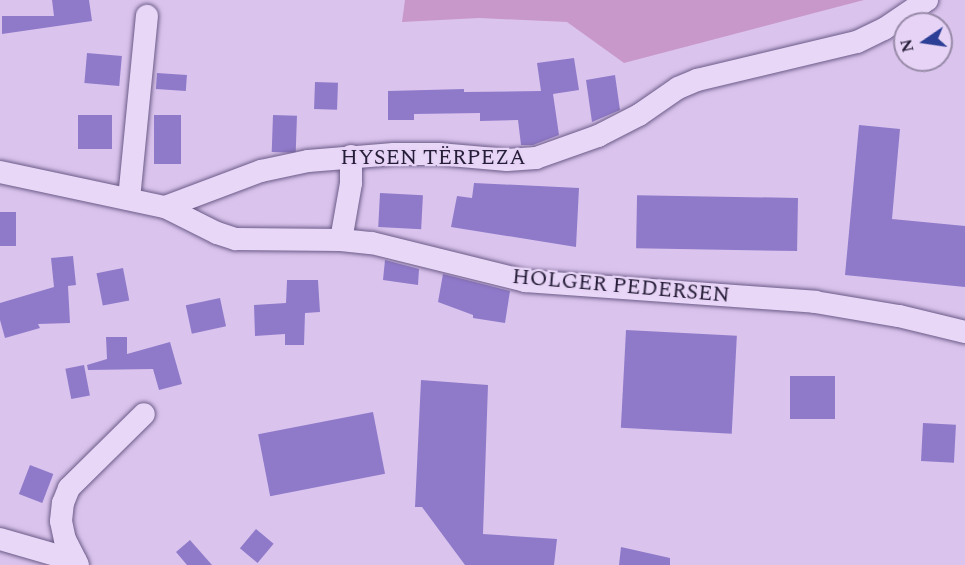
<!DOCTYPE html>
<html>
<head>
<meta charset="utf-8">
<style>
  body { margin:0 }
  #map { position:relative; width:965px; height:565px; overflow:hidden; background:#dac4ed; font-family:Spectral,serif }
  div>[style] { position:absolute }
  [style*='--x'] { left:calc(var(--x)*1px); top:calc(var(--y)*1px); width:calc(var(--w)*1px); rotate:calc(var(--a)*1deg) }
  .green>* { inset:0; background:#c998cb }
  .building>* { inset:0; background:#8f7aca; transform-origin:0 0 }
  .roads { filter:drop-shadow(0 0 2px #6b5b87) drop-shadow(0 0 2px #6b5b87) }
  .minor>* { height:22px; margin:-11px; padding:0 11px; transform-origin:11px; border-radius:11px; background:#e9d7f8 }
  span { translate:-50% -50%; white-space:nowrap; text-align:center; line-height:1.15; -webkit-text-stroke:4.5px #e6d3f5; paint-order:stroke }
  .street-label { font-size:22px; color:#261e38 }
  .north { position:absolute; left:893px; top:12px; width:60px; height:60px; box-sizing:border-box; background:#e6d3f5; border:2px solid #998ba9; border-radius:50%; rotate:257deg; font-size:16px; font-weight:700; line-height:24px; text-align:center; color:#261e38 }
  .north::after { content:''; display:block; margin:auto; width:21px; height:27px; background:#2c3e95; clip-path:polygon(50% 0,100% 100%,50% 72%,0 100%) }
</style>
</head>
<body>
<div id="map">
  <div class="green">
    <i style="clip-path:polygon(405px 0,864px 0,624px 63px,567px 22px,479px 18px,402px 22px)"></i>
  </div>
  <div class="building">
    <i style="clip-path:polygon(52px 0,89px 0,92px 21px,2px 34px,2px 16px,54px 16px)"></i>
    <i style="left:87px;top:53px;width:35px;height:30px;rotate:5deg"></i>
    <i style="clip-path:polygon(574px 58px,579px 90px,553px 94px,559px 135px,533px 145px,521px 145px,518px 120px,480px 121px,480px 113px,414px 114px,414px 120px,388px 120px,388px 91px,464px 89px,464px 92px,541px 91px,537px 63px)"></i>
    <i style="left:157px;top:73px;width:30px;height:16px;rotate:4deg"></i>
    <i style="clip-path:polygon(615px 75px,620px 110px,592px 122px,586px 80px)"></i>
    <i style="left:315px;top:82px;width:23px;height:27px;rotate:2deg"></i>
    <i style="left:78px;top:115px;width:34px;height:34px"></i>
    <i style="left:154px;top:115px;width:27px;height:49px"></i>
    <i style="left:273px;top:115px;width:24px;height:37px;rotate:2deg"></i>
    <i style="clip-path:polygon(859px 125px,900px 129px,892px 219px,965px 226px,965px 287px,845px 275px)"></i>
    <i style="clip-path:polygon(474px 183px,579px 188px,576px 247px,451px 227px,457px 196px,472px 198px)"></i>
    <i style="left:380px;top:193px;width:43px;height:34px;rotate:3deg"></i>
    <i style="left:798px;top:198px;width:53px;height:161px;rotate:91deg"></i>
    <i style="left:0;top:212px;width:16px;height:34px"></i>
    <i style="clip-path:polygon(73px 256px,76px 285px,68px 286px,70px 323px,38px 324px,40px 328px,5px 338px,0 320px,0 303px,54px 287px,51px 258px)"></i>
    <i style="clip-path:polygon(385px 260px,419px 269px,418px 285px,383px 280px)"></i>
    <i style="left:123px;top:268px;width:33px;height:27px;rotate:79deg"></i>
    <i style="clip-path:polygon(443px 274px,510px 291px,505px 323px,473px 318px,473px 315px,438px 302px)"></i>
    <i style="clip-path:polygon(287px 280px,318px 280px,320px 312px,305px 313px,304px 345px,285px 345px,285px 334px,255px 336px,254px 305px,286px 303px)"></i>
    <i style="left:220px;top:298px;width:29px;height:35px;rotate:78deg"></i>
    <i style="left:626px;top:330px;width:111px;height:98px;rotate:3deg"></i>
    <i style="clip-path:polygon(106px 337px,127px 337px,127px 354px,170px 342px,182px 384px,159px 390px,153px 369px,88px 370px,87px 365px,107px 359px)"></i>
    <i style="left:84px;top:365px;width:31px;height:19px;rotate:79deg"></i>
    <i style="left:835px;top:376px;width:43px;height:45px;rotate:90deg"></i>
    <i style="clip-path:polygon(421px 380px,488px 385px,483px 534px,557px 539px,554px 565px,465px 565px,422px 507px,415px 507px)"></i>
    <i style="left:373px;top:412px;width:63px;height:117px;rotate:79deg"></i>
    <i style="left:923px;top:423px;width:33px;height:38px;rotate:3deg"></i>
    <i style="left:30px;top:465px;width:25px;height:31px;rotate:21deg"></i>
    <i style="left:256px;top:529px;width:23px;height:25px;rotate:40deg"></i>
    <i style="clip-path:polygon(190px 540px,212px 565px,187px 565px,176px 552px)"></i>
    <i style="clip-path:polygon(621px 547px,670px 558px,670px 565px,619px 565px)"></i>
  </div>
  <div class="roads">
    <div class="minor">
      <i style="--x:0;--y:172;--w:169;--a:12"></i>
      <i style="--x:165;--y:207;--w:58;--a:26.6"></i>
      <i style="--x:217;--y:233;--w:20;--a:18"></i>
      <i style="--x:236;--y:239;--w:105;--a:0.5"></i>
      <i style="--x:341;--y:240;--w:31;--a:6"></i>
      <i style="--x:372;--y:243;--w:158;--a:13.9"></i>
      <i style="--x:525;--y:281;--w:291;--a:4.1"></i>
      <i style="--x:815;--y:302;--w:85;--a:9.5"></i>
      <i style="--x:899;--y:316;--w:68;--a:13.6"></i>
      <i style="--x:129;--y:199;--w:184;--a:-84.4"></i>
      <i style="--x:165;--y:207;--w:103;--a:-20.6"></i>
      <i style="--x:261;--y:171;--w:48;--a:-12"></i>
      <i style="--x:308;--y:161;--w:86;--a:-4.7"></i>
      <i style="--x:394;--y:154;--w:45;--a:0"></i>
      <i style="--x:439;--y:154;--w:68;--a:5"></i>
      <i style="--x:507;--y:160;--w:29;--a:-4"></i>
      <i style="--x:536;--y:158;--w:66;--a:-19.5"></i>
      <i style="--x:598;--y:136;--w:46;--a:-27.1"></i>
      <i style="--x:639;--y:115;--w:47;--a:-34.7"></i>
      <i style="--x:678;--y:88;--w:21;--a:-23"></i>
      <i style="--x:697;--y:80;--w:164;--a:-13.4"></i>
      <i style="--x:857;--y:42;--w:30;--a:-26"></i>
      <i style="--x:884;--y:29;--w:52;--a:-34"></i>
      <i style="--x:341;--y:240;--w:58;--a:-80"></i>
      <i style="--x:351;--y:183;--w:27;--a:-90"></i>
      <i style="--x:0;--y:539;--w:79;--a:16.1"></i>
      <i style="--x:78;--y:565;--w:28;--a:-117"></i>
      <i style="--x:65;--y:540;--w:19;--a:-102"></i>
      <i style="--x:61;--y:521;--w:18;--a:-84"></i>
      <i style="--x:63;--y:503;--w:16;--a:-68"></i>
      <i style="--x:69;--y:488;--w:105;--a:-44.6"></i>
    </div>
  </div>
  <div class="street-label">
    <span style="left:433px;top:158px">HYSEN TËRPEZA</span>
    <span style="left:621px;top:286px;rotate:5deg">HOLGER PEDERSEN</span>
  </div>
  <div class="north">N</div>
</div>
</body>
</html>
